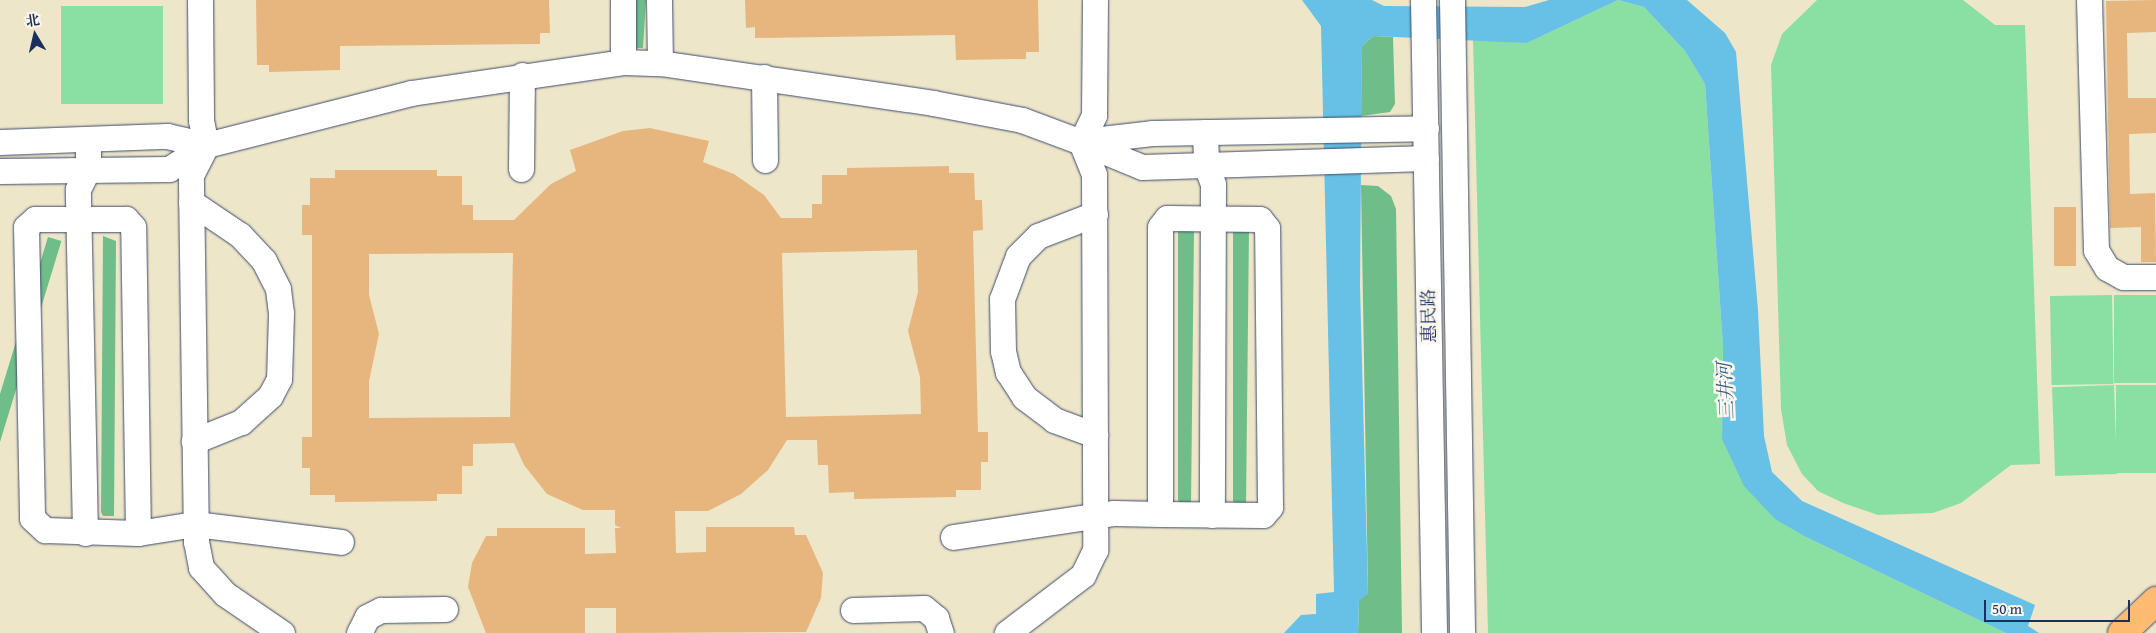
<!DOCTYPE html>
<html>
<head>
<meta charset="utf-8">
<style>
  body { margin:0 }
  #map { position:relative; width:2156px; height:633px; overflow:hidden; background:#eee6c8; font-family:"Gentium Book Plus","Noto Serif SC",serif }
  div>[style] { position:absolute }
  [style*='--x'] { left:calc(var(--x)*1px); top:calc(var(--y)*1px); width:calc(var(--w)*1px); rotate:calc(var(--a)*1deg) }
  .green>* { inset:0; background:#8ae0a3; transform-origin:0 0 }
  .forest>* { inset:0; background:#6fbe89; transform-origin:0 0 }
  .water>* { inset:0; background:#67c0e5 }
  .building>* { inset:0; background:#e7b57e; transform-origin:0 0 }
  .roads { filter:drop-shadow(0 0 1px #3b4a6e) drop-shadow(0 0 1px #3b4a6e) }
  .minor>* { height:25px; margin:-12.5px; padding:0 12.5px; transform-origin:12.5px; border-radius:12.5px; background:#fff }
  .major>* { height:28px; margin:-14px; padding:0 14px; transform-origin:14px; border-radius:14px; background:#febb71 }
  span { translate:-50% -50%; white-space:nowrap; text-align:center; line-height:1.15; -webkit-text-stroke:5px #fbf7ec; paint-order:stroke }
  .street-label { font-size:18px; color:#1b2f5e }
  .water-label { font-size:19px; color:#325a86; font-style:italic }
  .north { position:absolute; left:10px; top:10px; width:50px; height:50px; -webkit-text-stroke:4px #fbf7ec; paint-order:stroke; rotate:351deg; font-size:14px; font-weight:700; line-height:20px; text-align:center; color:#1b2f5e }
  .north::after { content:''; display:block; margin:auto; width:18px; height:22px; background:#1b2f5e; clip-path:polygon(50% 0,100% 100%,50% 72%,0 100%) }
  .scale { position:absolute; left:1984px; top:600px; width:146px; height:22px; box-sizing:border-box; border:2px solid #1b2f5e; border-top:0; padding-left:6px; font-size:15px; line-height:18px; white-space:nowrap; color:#1b2f5e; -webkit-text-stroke:4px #fbf7ec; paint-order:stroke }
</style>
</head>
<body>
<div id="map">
  <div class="green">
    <i style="clip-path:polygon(1618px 0,1644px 7px,1685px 51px,1705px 84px,1723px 346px,1722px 439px,1806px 537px,2006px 633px,1488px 633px,1473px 39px,1527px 43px)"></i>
    <i style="clip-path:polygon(1817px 0,1963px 0,1995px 25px,2025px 25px,2040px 464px,2011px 465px,1961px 503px,1933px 513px,1878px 515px,1843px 503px,1818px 491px,1802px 474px,1787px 445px,1781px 409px,1771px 65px,1782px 34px)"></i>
    <i style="left:61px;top:6px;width:102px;height:98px"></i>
    <i style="left:2112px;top:295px;width:89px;height:62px;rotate:89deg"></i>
    <i style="left:2156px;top:295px;width:88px;height:42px;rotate:90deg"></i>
    <i style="left:2114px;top:385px;width:89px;height:62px;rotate:88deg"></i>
    <i style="left:2156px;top:385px;width:88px;height:40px;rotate:90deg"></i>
  </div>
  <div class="forest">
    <i style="clip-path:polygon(631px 0,646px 0,643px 48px,635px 48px)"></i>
    <i style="clip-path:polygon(1373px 36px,1393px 37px,1395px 104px,1390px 112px,1361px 116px,1362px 46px)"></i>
    <i style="clip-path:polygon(1361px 185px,1378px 186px,1391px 196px,1396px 209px,1402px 633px,1358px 633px,1359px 600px,1368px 593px)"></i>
    <i style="clip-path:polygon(1178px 229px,1194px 229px,1191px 505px,1181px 505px,1178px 500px)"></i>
    <i style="clip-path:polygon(1233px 230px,1249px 230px,1246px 506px,1236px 506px,1233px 501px)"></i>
    <i style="clip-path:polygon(103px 236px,116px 241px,114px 516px,103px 516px,101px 512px)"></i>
    <i style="left:48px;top:237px;width:14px;height:275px;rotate:17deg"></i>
  </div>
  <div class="water">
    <i style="clip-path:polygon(1302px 0,1372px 0,1384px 6px,1525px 7px,1549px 0,1687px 0,1725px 33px,1736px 52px,1758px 310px,1764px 436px,1772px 472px,1802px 501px,2035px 605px,2028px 626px,2039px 633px,2006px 633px,1806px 537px,1775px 519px,1744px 486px,1722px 439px,1723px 346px,1705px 84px,1685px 51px,1644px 7px,1618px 0,1527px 43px,1373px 36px,1362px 46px,1360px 286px,1368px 593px,1359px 601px,1358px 633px,1284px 633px,1301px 615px,1316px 614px,1316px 594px,1334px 592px,1321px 26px)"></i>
  </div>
  <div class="building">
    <i style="clip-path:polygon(256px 0,549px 0,550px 33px,540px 33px,540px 44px,340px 46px,340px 70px,269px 72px,269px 65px,257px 65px)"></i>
    <i style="clip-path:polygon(745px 0,1038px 0,1039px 52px,1026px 52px,1026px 59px,956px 60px,955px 35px,755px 38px,755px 27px,746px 28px)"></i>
    <i style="clip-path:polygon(2156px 0,2156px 32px,2127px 33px,2128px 98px,2156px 98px,2156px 133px,2129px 134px,2130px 194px,2155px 193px,2156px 262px,2141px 262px,2141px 227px,2110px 228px,2106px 1px)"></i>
    <i style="clip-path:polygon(evenodd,650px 128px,709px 141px,703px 162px,734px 174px,764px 195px,781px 218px,812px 218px,812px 204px,822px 204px,822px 175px,847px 175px,847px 168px,949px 166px,949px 173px,974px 173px,975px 200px,982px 200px,983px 230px,973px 231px,978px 432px,988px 432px,988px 462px,981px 462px,981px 490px,956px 490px,956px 497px,854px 499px,854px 492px,829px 493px,828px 465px,818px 465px,817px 440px,787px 440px,768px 470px,741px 494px,708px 511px,675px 511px,676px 553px,706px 552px,706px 527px,794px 527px,795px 535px,806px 535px,823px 573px,821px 598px,806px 632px,616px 633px,616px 608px,585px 608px,585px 633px,486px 633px,468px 587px,472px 563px,486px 536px,497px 536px,497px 528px,585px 528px,585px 554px,616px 553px,615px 528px,621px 528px,615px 525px,615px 510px,583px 510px,547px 494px,524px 465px,514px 443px,473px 444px,473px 466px,462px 466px,462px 494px,437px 494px,437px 501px,335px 502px,335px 495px,310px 495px,310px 468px,302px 468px,302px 437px,312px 437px,312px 235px,302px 235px,302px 205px,310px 205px,310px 178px,335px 178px,335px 170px,437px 170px,437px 176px,462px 176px,462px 205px,473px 205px,473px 220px,514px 220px,551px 184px,576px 171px,570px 150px,623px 131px,650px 128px,917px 250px,918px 292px,908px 331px,920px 377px,921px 414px,786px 417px,782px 253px,917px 250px,650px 128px,513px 253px,510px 417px,369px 418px,369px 381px,379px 334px,369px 295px,369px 254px,513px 253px)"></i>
    <i style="left:2054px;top:207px;width:22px;height:59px"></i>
  </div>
  <div class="roads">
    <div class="minor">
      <i style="--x:200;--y:0;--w:120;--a:89.5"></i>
      <i style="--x:201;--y:120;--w:25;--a:79"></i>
      <i style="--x:623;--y:0;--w:62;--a:90"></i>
      <i style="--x:659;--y:0;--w:63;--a:89.1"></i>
      <i style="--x:1423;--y:0;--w:633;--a:89"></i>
      <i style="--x:1452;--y:0;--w:633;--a:89.09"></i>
      <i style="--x:2089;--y:0;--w:250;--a:88.4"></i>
      <i style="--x:2096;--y:250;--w:21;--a:59"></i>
      <i style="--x:2107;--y:268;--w:18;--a:29"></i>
      <i style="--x:2123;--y:277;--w:33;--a:0"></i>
      <i style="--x:764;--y:77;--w:83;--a:89.3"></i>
      <i style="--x:1205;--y:132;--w:33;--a:88"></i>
      <i style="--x:1206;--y:165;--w:20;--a:70"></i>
      <i style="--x:1213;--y:184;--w:331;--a:90.2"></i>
      <i style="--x:1084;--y:141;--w:68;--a:-6.7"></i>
      <i style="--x:1152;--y:133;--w:274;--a:-1"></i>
      <i style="--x:0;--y:142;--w:167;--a:-2.1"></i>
      <i style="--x:167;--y:136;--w:40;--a:13"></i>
      <i style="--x:1081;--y:142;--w:66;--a:22.3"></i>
      <i style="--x:1142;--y:167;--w:284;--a:-1.8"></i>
      <i style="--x:1081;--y:142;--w:30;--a:-64"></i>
      <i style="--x:1094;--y:115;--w:115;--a:-89.5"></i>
      <i style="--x:521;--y:169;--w:94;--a:-89.4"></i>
      <i style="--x:0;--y:171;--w:169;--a:-0.7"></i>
      <i style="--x:169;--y:169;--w:44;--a:-33"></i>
      <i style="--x:191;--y:202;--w:59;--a:34"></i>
      <i style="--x:240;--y:235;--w:35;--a:47"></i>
      <i style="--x:264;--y:261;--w:31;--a:63"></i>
      <i style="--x:278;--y:289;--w:24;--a:83"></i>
      <i style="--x:281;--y:313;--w:66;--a:91.7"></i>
      <i style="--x:279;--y:379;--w:19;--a:118"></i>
      <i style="--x:270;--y:396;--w:39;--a:138"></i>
      <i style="--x:241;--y:422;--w:51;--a:158"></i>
      <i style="--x:1095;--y:214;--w:61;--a:158.9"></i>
      <i style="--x:1038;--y:236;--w:28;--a:135"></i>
      <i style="--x:1018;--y:256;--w:46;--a:110.4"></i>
      <i style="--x:1002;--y:299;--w:52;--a:88.9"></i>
      <i style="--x:1003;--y:351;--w:22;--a:77"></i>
      <i style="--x:1008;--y:372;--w:30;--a:57"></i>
      <i style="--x:1024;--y:397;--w:38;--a:37"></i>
      <i style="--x:1054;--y:420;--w:44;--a:20.1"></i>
      <i style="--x:85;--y:533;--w:344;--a:-91.2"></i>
      <i style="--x:78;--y:189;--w:22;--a:-63"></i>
      <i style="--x:88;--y:169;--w:29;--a:-90"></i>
      <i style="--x:138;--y:533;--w:306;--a:-90.9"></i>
      <i style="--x:133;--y:227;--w:11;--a:-131"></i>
      <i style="--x:126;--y:219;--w:91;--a:180"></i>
      <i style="--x:35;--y:219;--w:12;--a:138"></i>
      <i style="--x:26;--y:227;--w:291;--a:88.8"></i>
      <i style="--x:32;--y:518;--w:18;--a:43"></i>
      <i style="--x:45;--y:530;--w:93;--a:1.8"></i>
      <i style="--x:138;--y:533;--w:58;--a:-9"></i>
      <i style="--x:195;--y:524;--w:147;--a:7"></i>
      <i style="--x:953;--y:537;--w:163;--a:-8.5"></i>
      <i style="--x:1114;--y:513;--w:46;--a:1.2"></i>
      <i style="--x:1160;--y:514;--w:103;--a:0.6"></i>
      <i style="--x:1263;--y:515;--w:11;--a:-49"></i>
      <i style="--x:1270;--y:507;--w:279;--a:-90.6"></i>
      <i style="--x:1267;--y:228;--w:11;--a:-128"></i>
      <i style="--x:1260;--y:219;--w:93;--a:-179.4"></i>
      <i style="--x:1167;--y:218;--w:11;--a:128"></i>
      <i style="--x:1160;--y:227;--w:287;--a:90"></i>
      <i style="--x:853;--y:610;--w:71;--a:-1.6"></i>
      <i style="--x:924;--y:608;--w:16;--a:40"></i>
      <i style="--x:936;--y:618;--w:16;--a:72"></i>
      <i style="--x:282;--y:633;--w:69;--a:-145.6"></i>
      <i style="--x:225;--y:594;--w:36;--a:-132"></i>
      <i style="--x:201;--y:567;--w:25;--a:-101"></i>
      <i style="--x:196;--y:542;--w:367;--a:-90.8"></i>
      <i style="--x:191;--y:175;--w:34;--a:-63"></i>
      <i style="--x:206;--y:145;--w:211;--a:-14.2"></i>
      <i style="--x:411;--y:93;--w:214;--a:-8.3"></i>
      <i style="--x:623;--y:62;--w:37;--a:2"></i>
      <i style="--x:660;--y:63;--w:276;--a:8.3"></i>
      <i style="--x:933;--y:103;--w:91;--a:10.8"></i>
      <i style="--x:1022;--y:120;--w:63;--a:20.4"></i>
      <i style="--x:1081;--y:142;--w:35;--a:68"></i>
      <i style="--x:1094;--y:175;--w:375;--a:89.8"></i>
      <i style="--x:1095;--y:550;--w:28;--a:116"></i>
      <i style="--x:1083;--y:575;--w:96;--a:142.7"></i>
      <i style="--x:359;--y:633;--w:18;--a:-63"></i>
      <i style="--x:367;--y:617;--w:16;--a:-27"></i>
      <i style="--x:381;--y:610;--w:64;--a:-0.9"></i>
    </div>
    <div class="major">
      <i style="--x:2122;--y:633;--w:47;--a:-43.3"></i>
    </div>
  </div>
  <div class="street-label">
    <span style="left:1429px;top:316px;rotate:-91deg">惠民路</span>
  </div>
  <div class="water-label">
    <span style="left:1726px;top:391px;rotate:-93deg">三井河</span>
  </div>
  <div class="north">北</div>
  <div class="scale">50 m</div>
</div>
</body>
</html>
